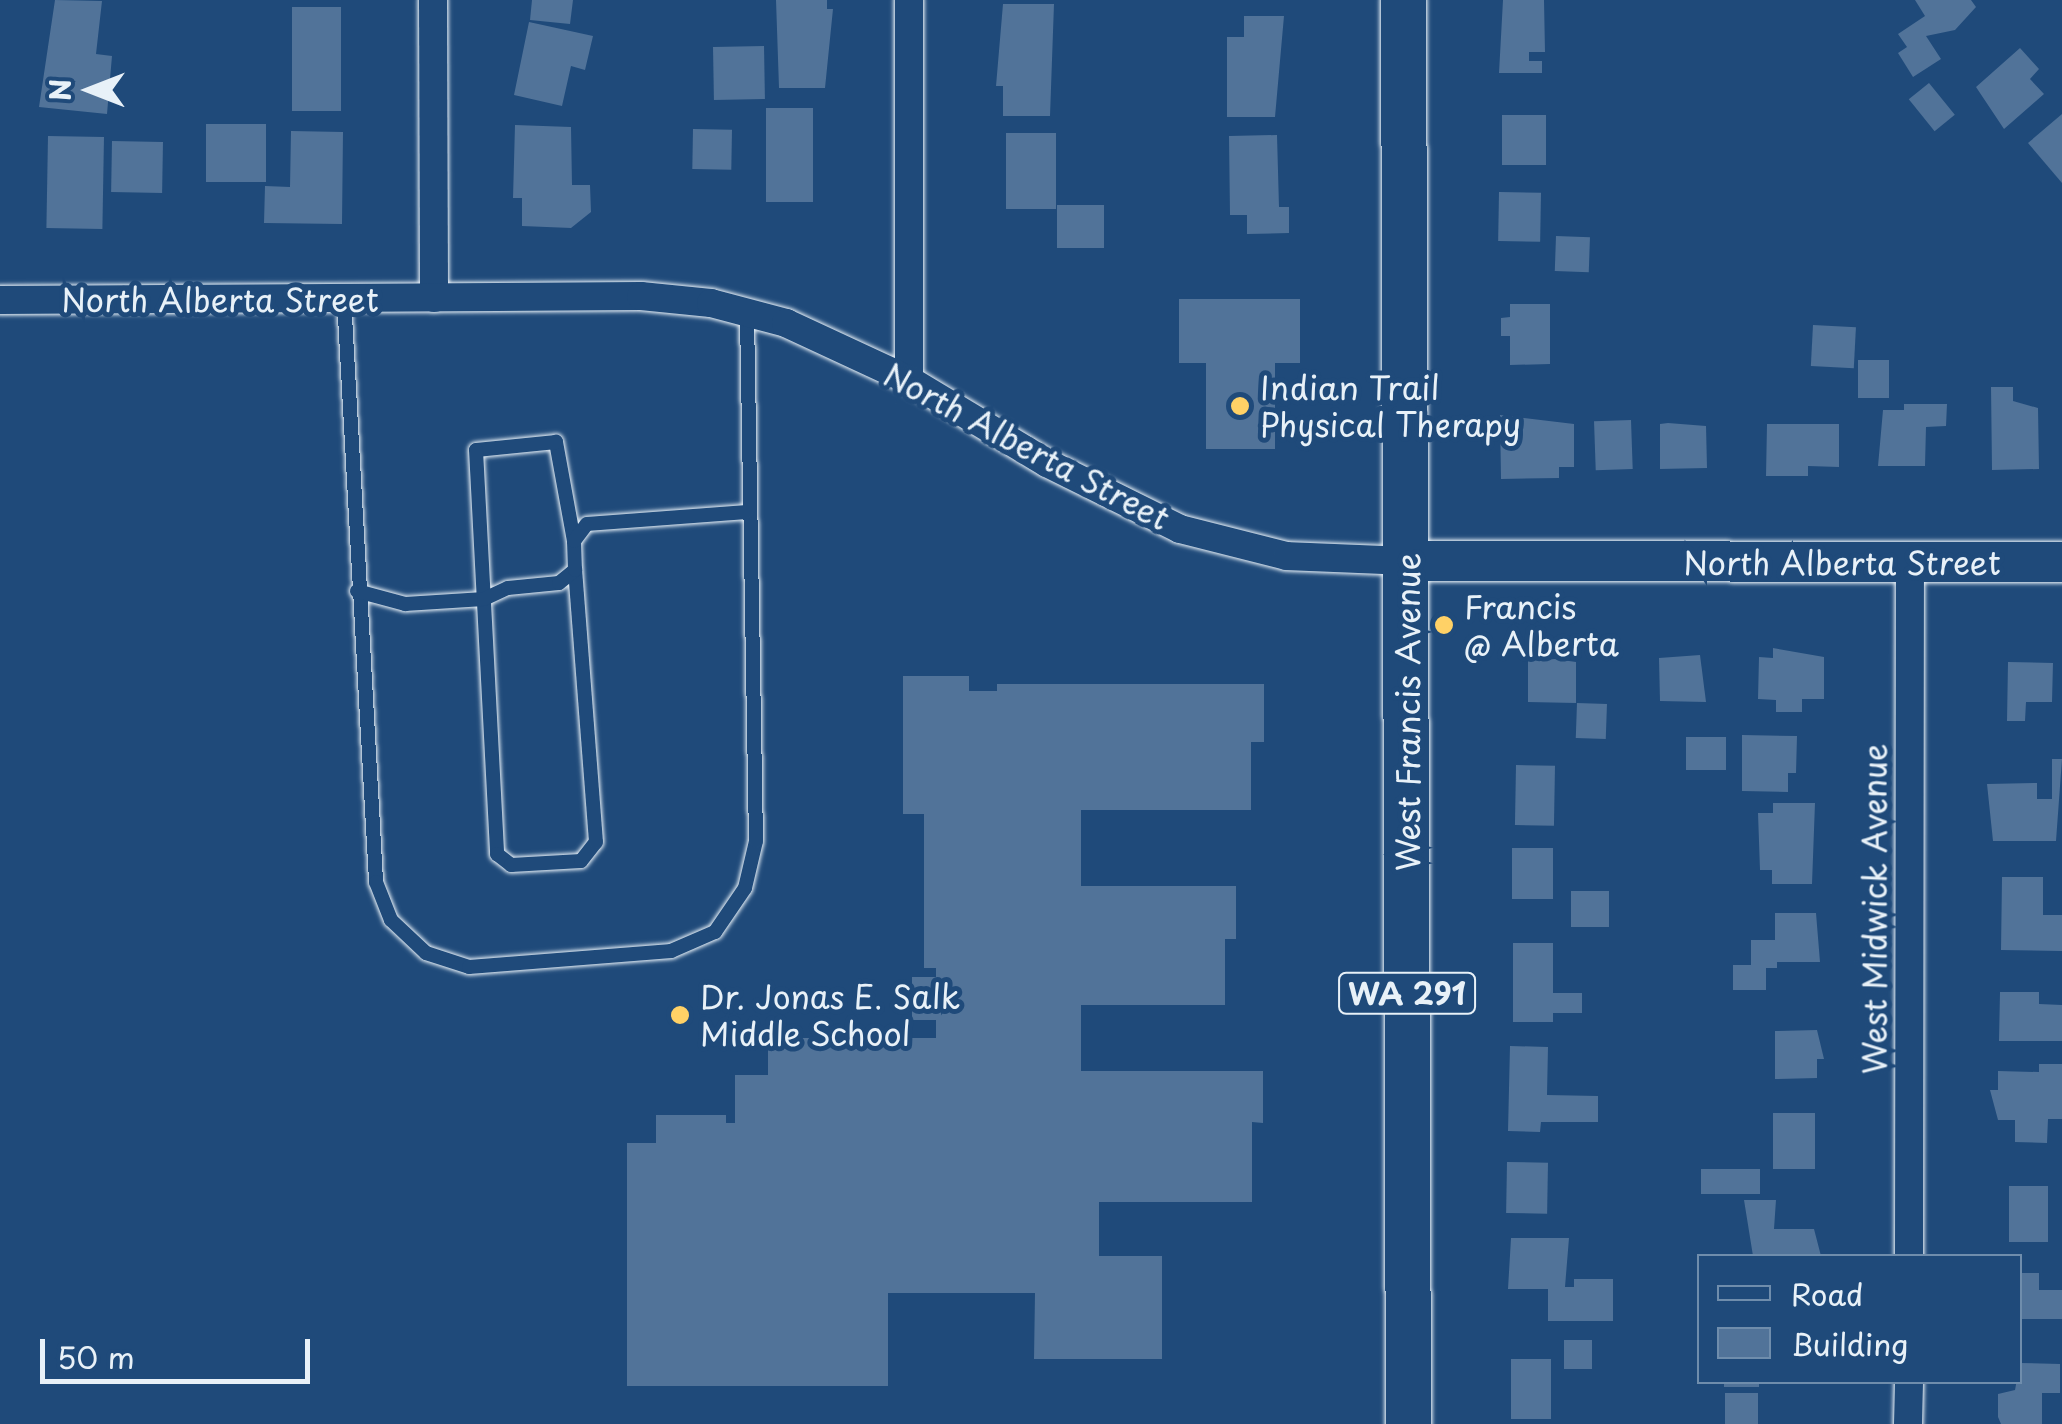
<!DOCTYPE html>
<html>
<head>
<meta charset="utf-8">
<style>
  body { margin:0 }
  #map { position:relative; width:2062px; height:1424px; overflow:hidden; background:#1f4a7a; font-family:"Playpen Sans",sans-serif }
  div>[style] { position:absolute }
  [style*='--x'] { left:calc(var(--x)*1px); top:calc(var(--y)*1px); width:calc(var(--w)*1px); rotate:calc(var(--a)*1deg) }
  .building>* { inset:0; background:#517399; transform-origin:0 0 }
  .roads { filter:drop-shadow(0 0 2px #e8f1f8) drop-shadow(0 0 2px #e8f1f8) }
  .lane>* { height:14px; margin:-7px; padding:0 7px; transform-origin:7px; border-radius:7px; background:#1f4a7a }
  .street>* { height:28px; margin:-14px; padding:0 14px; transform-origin:14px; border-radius:14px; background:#1f4a7a }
  .secondary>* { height:40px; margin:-20px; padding:0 20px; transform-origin:20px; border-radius:20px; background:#1f4a7a }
  .primary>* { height:45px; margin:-22.5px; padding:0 22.5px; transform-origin:22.5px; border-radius:22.5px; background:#1f4a7a }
  .dots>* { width:28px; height:28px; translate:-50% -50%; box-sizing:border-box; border:5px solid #1f4a7a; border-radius:50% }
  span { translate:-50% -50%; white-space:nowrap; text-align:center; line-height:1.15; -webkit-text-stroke:10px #1f4a7a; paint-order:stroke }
  .shield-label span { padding:2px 8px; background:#1f4a7a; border:2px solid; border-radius:8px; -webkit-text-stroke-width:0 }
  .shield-label { font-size:30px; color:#e8f1f8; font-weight:700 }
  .street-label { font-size:32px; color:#e8f1f8 }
  .poi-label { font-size:32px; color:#e8f1f8 }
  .left { translate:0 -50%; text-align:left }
  .legend { position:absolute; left:1697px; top:1254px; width:325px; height:130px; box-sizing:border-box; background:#1f4a7a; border:2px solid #6f8dac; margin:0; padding:12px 18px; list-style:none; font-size:30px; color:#e8f1f8 }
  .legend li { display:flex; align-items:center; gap:20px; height:50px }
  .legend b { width:50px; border:2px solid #6f8dac }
  .north { position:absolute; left:40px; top:40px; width:100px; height:100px; -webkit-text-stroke:8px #1f4a7a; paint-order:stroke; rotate:270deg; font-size:28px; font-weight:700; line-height:40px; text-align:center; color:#e8f1f8 }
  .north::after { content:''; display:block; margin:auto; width:35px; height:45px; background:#e8f1f8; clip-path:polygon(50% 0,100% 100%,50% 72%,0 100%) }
  .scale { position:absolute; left:40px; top:1339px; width:270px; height:45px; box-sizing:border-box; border:5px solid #e8f1f8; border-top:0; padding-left:12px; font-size:30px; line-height:35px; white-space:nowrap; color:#e8f1f8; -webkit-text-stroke:8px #1f4a7a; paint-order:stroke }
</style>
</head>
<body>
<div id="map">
  <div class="building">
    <i style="clip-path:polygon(55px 0,102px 1px,96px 54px,112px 56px,107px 114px,39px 107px)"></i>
    <i style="clip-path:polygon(532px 0,573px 0,570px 24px,530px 20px)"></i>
    <i style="clip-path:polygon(776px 0,827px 0,827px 9px,833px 9px,825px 88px,779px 88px)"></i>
    <i style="clip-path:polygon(1503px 0,1544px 0,1545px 52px,1529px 52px,1529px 61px,1542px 61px,1542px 73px,1499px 73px)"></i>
    <i style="clip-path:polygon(1915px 0,1971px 0,1976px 7px,1955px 30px,1926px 36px,1941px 59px,1913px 77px,1898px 53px,1907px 47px,1898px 34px,1925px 16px)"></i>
    <i style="clip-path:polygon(1003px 4px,1054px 4px,1050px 116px,1003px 116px,1003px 86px,996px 86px)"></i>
    <i style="left:292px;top:7px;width:49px;height:104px"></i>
    <i style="clip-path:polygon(1244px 16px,1284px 16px,1275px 117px,1227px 117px,1227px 37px,1244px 37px)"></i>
    <i style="clip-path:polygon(529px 22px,593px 36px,585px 70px,571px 66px,562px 106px,514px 95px)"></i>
    <i style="left:764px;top:46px;width:53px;height:51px;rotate:89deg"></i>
    <i style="clip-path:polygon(2020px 48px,2039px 69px,2030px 79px,2044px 94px,2004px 129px,1976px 87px)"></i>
    <i style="left:1929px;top:83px;width:41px;height:26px;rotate:51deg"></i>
    <i style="left:766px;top:108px;width:47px;height:94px"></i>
    <i style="clip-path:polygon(2062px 114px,2062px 183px,2028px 143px)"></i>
    <i style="left:1502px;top:115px;width:44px;height:50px"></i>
    <i style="left:206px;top:124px;width:60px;height:58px"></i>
    <i style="clip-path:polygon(515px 125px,571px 127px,572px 185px,590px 185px,591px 212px,571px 228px,522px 226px,522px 198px,513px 198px)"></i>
    <i style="left:693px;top:129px;width:39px;height:40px;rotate:1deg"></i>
    <i style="clip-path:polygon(291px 131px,343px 132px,342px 224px,264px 223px,265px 186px,290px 187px)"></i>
    <i style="left:1006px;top:133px;width:50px;height:76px"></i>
    <i style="clip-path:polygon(1277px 135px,1279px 207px,1289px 207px,1289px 233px,1247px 234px,1247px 215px,1230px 215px,1229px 136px)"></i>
    <i style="left:48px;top:136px;width:56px;height:92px;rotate:1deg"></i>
    <i style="left:112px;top:141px;width:51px;height:51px;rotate:1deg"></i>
    <i style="left:1499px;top:192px;width:42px;height:49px;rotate:1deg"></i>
    <i style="left:1057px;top:205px;width:47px;height:43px"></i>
    <i style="left:1556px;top:236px;width:34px;height:35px;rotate:2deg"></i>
    <i style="clip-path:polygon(1179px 299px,1300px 299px,1300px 363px,1275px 363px,1275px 449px,1206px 449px,1206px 363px,1179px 363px)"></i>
    <i style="clip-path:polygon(1510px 304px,1550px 304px,1550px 364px,1510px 365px,1510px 336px,1501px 336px,1501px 318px,1510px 317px)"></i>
    <i style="left:1813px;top:325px;width:43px;height:41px;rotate:3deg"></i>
    <i style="left:1889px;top:360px;width:38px;height:31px;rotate:90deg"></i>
    <i style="clip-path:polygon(1991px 387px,2013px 387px,2013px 401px,2038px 408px,2039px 469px,1992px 470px)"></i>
    <i style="clip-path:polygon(1904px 404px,1947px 404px,1946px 426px,1926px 427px,1925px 466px,1878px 466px,1883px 410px,1904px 410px)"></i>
    <i style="clip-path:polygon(1500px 415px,1574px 424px,1574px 467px,1559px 467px,1559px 478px,1501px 479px)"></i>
    <i style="left:1631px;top:420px;width:49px;height:37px;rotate:88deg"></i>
    <i style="clip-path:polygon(1668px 423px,1706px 426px,1707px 468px,1660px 469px,1660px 424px)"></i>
    <i style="clip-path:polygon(1767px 424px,1839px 424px,1839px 467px,1808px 466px,1808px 476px,1766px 476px)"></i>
    <i style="clip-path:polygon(1773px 648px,1824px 657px,1824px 699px,1802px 699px,1802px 712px,1776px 712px,1776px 700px,1758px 699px,1759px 657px,1773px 658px)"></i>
    <i style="clip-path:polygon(1700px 655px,1706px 702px,1660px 701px,1659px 658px)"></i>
    <i style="clip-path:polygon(1555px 659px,1576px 662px,1576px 703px,1528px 702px,1528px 661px)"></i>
    <i style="clip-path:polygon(2008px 662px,2053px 663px,2052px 702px,2026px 702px,2025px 721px,2007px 721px)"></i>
    <i style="clip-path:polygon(903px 676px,969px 676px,969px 691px,997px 691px,997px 684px,1264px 684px,1264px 742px,1251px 742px,1251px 810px,1081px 810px,1081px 886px,1236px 886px,1236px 939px,1225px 939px,1225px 1005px,1081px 1005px,1081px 1071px,1263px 1071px,1263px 1123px,1252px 1122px,1252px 1202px,1099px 1202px,1099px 1256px,1162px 1256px,1162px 1359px,1034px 1359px,1035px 1293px,888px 1293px,888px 1386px,627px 1386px,627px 1143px,656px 1143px,656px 1115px,726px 1115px,726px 1123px,735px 1123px,735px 1075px,768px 1075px,768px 1038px,936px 1038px,936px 1020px,912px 1020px,912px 977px,936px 977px,936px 968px,924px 968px,924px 814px,903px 814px)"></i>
    <i style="left:1577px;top:703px;width:30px;height:35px;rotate:2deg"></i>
    <i style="clip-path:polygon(1742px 735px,1797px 736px,1796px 773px,1788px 773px,1788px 792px,1742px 791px)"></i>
    <i style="left:1686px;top:737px;width:40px;height:33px"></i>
    <i style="clip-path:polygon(2052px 759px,2062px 759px,2056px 841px,1993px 841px,1987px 784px,2037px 783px,2037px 799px,2052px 799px)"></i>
    <i style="left:1516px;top:765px;width:39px;height:60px;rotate:1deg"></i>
    <i style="clip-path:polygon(1773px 803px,1815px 803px,1812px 884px,1772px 884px,1772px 870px,1760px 870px,1758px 813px,1773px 813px)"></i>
    <i style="left:1512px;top:848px;width:41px;height:51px"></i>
    <i style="clip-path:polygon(2002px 877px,2043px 877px,2043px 915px,2062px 915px,2062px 951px,2001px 950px)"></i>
    <i style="left:1609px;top:891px;width:36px;height:38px;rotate:90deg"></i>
    <i style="clip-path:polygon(1775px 913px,1816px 913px,1820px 962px,1777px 962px,1777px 968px,1766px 968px,1766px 990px,1733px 990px,1733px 965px,1751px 965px,1751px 940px,1775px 940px)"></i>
    <i style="clip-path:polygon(1513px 943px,1553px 943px,1553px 993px,1582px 993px,1582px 1013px,1553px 1013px,1553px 1022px,1513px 1022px)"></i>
    <i style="clip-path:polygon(2000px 992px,2039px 992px,2039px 1004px,2062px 1005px,2062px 1041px,1999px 1041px)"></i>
    <i style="clip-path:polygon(1817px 1030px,1824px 1059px,1817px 1059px,1817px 1078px,1775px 1079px,1775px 1031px)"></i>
    <i style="clip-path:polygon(1510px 1046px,1548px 1047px,1547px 1095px,1598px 1096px,1598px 1122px,1541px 1122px,1540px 1132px,1508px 1131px)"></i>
    <i style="clip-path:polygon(2039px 1064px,2062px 1064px,2062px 1119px,2048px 1119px,2047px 1143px,2015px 1142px,2015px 1120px,1998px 1120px,1990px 1090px,1998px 1090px,1998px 1071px,2039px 1072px)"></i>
    <i style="left:1773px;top:1113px;width:42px;height:56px"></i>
    <i style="left:1507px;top:1162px;width:41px;height:51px;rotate:1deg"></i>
    <i style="left:1701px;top:1169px;width:59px;height:25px"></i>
    <i style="left:2009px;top:1186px;width:39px;height:56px"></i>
    <i style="clip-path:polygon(1744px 1200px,1776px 1200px,1774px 1229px,1814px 1229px,1821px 1256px,1753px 1256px)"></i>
    <i style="clip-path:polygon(1511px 1238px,1569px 1238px,1565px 1287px,1574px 1287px,1574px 1279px,1613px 1279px,1613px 1321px,1548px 1321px,1548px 1289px,1508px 1289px)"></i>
    <i style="clip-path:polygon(2020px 1273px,2039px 1273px,2039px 1290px,2062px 1290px,2062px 1319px,2020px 1319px)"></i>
    <i style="left:1564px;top:1340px;width:28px;height:29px"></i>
    <i style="left:1511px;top:1359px;width:40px;height:60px"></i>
    <i style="clip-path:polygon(2020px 1363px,2060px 1364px,2060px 1393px,2042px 1393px,2042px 1424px,2001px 1424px,1998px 1417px,1998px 1394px,2015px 1390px)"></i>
    <i style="left:1724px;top:1382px;width:35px;height:5px"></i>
    <i style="left:1725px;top:1393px;width:33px;height:31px"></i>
  </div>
  <div class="roads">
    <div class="lane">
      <i style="--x:344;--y:298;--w:585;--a:86.86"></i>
      <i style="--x:376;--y:882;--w:41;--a:68.5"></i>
      <i style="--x:391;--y:920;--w:48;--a:43.3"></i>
      <i style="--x:426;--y:953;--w:45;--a:18"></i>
      <i style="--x:469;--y:967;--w:203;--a:-4.5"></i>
      <i style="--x:671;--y:951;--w:48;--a:-23.4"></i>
      <i style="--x:715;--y:932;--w:53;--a:-55.7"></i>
      <i style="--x:745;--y:888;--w:48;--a:-76.8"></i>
      <i style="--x:756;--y:841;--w:528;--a:-90.98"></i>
      <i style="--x:574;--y:541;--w:101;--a:-100.3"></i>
      <i style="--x:556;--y:442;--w:80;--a:174.3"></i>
      <i style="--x:476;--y:450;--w:405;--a:87"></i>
      <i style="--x:497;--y:854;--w:18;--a:38"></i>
      <i style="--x:511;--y:865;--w:70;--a:-3.3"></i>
      <i style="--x:581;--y:861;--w:24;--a:-52"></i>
      <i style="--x:596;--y:842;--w:273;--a:-94.4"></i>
      <i style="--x:357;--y:591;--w:50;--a:15.2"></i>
      <i style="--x:405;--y:604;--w:79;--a:-3.6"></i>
      <i style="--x:484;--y:599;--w:26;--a:-25"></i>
      <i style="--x:508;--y:588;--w:51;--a:-5.6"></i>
      <i style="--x:559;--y:583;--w:21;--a:-39"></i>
      <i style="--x:575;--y:570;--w:29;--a:-92"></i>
      <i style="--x:574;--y:541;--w:21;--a:-53"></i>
      <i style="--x:587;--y:524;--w:160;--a:-4.3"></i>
    </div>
    <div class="street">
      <i style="--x:433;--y:0;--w:298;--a:89.8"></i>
      <i style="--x:909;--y:0;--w:380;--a:90"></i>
      <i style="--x:0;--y:300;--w:641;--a:-0.36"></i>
      <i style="--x:641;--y:296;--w:70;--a:5.7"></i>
      <i style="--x:711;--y:303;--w:78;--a:14.9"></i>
      <i style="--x:786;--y:323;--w:136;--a:24.9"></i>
      <i style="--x:909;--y:380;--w:161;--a:31"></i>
      <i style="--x:1047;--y:463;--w:148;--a:26.4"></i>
      <i style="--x:1180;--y:529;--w:110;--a:14.2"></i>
      <i style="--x:1287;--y:556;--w:119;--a:2.4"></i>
      <i style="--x:1909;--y:1256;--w:694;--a:-89.92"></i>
      <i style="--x:1908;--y:1424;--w:42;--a:-88.6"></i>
    </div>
    <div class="secondary">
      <i style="--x:1406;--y:561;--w:656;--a:0.09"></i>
    </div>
    <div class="primary">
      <i style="--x:1403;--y:0;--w:1424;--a:89.8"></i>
    </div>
  </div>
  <div class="dots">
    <i style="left:1240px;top:406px;background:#ffd166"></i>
    <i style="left:1444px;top:625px;background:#ffd166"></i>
    <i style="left:680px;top:1015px;background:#ffd166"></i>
  </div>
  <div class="shield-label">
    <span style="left:1407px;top:993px">WA 291</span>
  </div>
  <div class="street-label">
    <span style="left:220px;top:299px">North Alberta Street</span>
    <span style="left:1027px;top:446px;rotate:28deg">North Alberta Street</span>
    <span style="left:1842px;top:562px">North Alberta Street</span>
    <span style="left:1407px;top:712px;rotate:-90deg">West Francis Avenue</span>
    <span style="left:1874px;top:909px;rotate:-90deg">West Midwick Avenue</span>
  </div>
  <div class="poi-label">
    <span class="left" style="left:1260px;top:406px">Indian Trail<br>Physical Therapy</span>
    <span class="left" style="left:1464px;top:625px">Francis<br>@ Alberta</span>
    <span class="left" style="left:700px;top:1015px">Dr. Jonas E. Salk<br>Middle School</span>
  </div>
  <ul class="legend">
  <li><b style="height:12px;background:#1f4a7a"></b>Road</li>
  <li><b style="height:28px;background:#517399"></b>Building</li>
  </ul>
  <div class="north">N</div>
  <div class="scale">50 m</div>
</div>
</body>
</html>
